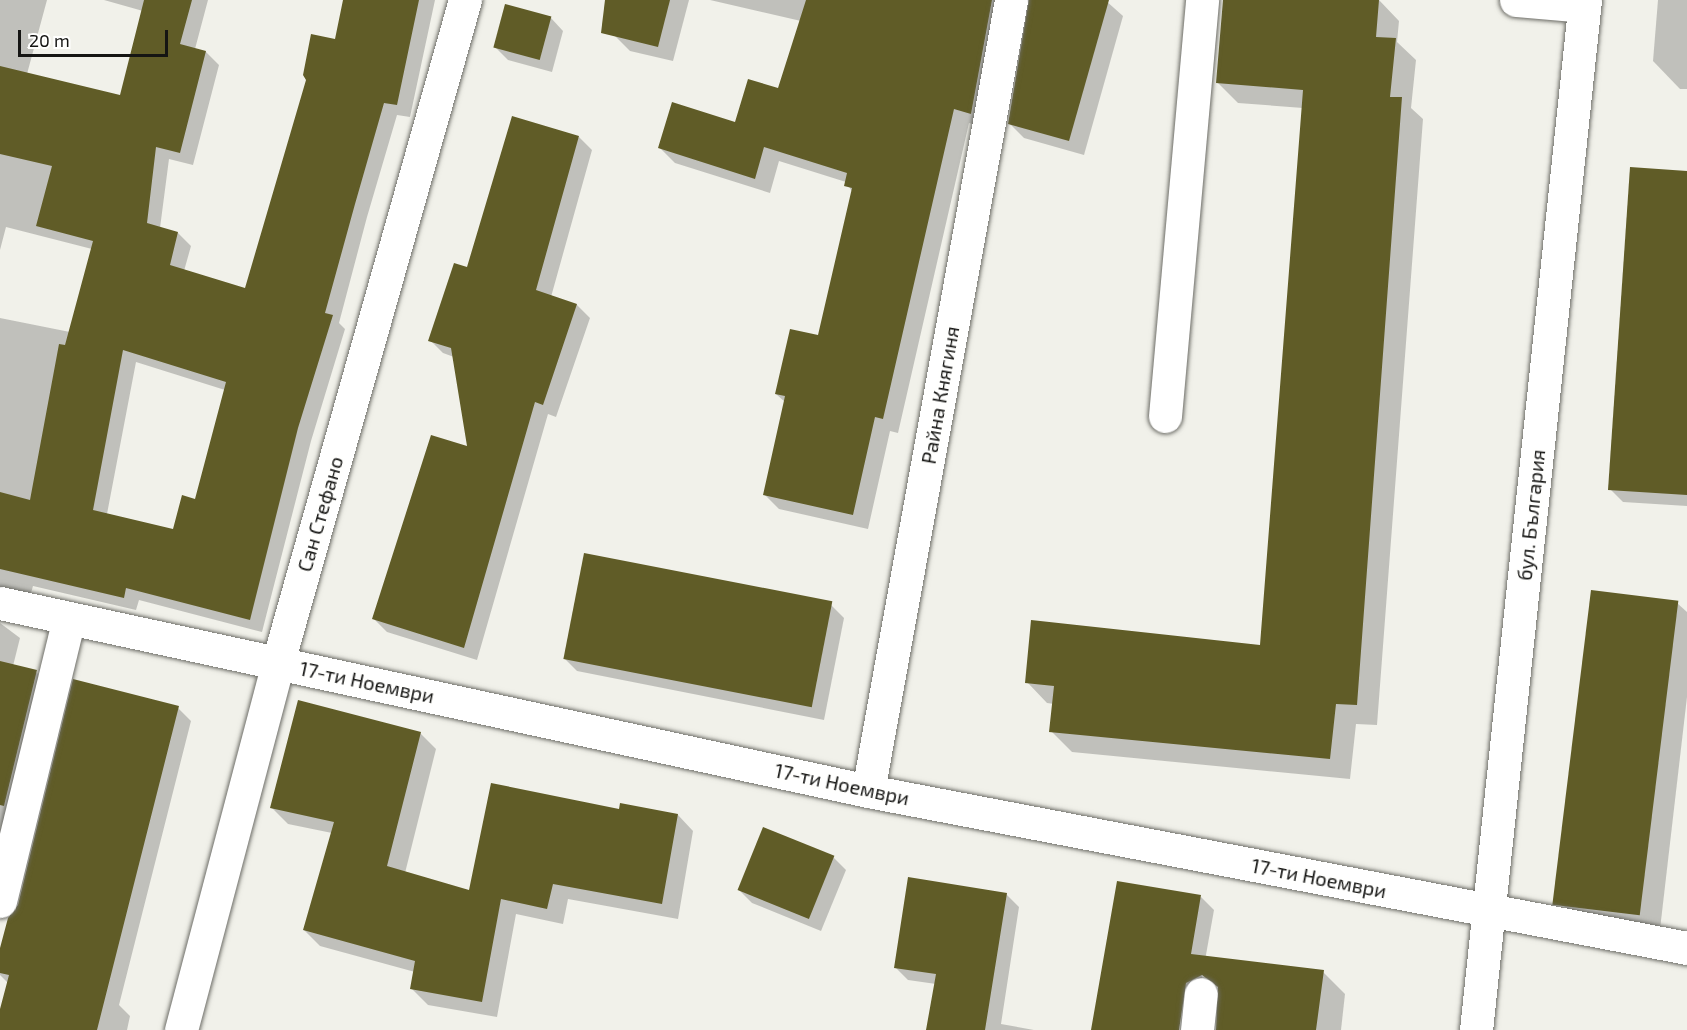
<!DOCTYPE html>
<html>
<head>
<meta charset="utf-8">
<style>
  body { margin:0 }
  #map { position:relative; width:1687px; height:1030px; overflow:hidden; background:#f1f1ea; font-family:"Exo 2",sans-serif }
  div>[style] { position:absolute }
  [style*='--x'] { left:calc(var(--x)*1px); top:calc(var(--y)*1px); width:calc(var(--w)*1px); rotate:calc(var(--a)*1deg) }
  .shadow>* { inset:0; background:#0003 }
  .building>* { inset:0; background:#605c27; transform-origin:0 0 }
  .roads { filter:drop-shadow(0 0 2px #6d6d67) drop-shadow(0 0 2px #6d6d67) }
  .minor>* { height:33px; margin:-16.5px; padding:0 16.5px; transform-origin:16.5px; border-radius:16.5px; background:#fff }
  span { translate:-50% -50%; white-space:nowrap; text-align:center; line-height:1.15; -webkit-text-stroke:6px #fffffe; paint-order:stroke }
  .street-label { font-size:20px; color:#151513 }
  .scale { position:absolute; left:18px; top:30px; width:150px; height:27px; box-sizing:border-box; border:3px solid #151513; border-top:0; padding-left:8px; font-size:18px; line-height:21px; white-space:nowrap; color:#151513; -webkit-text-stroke:4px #fffffe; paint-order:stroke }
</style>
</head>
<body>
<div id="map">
  <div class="shadow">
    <i style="clip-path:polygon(evenodd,0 0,47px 0,27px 74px,121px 97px,143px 11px,104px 0,208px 0,195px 49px,206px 52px,219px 65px,193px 165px,169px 159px,160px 228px,178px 233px,191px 246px,184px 271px,246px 290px,336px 41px,345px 0,435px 0,410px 117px,397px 115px,367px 217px,339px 323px,345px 329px,311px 441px,262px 632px,139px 600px,136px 610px,33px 586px,29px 600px,0 602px,0 318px,70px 332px,92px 249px,6px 227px,0 250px,0 0,136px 362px,225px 390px,196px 501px,174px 530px,107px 514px,136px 362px)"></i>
    <i style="clip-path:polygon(625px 0,689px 0,673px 61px,630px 51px,615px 36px)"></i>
    <i style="clip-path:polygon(710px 0,1019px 0,986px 128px,969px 123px,898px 433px,890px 431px,868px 529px,779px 509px,764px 494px,785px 402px,776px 394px,819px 337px,853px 193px,846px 182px,779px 161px,770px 193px,675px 163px,660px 148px,736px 124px,779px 90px,801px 21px)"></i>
    <i style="clip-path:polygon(1029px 0,1105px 0,1123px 16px,1084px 155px,1024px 138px,1009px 123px)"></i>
    <i style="clip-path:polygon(1225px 0,1379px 0,1399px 21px,1397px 42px,1416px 60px,1411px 108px,1423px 119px,1377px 725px,1356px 724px,1350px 779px,1072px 752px,1051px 731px,1054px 704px,1047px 703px,1027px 682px,1261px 646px,1303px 108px,1238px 103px,1217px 82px)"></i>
    <i style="clip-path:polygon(1658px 0,1687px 0,1687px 89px,1680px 89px,1653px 61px)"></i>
    <i style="clip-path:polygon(551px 18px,563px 31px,552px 72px,508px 60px,495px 47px)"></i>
    <i style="clip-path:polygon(579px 137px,592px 150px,551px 297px,577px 305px,590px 318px,556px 417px,548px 414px,477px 660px,387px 632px,374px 619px,468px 448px,454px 357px,443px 353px,430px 340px,468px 269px)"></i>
    <i style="clip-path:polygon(1687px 172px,1687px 506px,1623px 502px,1610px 489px)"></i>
    <i style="clip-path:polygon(1677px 603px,1687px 612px,1687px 697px,1659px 938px,1580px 923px,1562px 904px)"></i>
    <i style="clip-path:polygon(831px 605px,844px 618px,824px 720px,577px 671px,564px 658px)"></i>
    <i style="clip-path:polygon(0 623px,20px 638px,13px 666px,36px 672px,49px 685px,0 886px)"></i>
    <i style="clip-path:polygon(178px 708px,191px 721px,119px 1005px,130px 1016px,127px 1030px,0 1030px,8px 983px,0 975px,0 954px)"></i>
    <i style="clip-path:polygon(420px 733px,436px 749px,405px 873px,470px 892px,620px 811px,678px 815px,693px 831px,678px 919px,568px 899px,563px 924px,516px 914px,497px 1017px,428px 1005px,412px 989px,415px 972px,320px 946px,304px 930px,332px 833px,288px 824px,272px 808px)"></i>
    <i style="clip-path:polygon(833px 857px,846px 870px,821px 931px,752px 903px,739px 890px)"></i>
    <i style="clip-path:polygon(1006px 894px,1019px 907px,1001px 1024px,1034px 1030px,928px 1030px,936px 984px,908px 980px,895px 967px)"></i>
    <i style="clip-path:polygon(1201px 897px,1214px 910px,1199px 994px,1116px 980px)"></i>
    <i style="clip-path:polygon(1323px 972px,1345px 994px,1341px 1030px,1221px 1030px)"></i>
  </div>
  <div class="building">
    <i style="clip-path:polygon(evenodd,144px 0,192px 0,180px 44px,206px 51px,180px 153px,156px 147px,147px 223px,178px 232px,170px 265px,245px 288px,306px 80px,303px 75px,311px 34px,335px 39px,343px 0,419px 0,397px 105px,384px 103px,355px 204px,325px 313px,333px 315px,298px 428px,250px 620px,126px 588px,124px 598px,0 569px,0 492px,30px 500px,59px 344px,65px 345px,93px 241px,36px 226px,52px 166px,0 154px,0 66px,120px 95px,144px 0,123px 350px,226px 382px,195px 499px,182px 495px,173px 529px,93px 510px,123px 350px)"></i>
    <i style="clip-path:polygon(605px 0,670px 0,658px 47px,601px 33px)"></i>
    <i style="clip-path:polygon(806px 0,992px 0,971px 114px,954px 109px,883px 419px,875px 417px,853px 515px,763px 495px,785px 396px,775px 394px,790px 329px,818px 335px,852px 188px,844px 186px,847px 173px,764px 147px,755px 179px,658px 148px,672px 102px,735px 122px,748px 79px,778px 88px)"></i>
    <i style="clip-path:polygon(1029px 0,1109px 0,1069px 141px,1008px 124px)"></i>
    <i style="clip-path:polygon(1223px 0,1379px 0,1376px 37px,1396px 38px,1390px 97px,1402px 97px,1357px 705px,1336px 704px,1330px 759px,1049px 732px,1054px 686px,1025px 683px,1031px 620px,1260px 645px,1303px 90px,1216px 83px)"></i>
    <i style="left:505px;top:4px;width:48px;height:45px;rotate:15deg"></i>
    <i style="clip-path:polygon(512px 116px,579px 136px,536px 290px,577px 304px,543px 405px,535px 402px,464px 648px,372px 619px,431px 435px,467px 446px,451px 348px,428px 341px,454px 263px,467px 267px)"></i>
    <i style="clip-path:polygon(1630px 167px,1687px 171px,1687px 495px,1608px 490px)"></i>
    <i style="left:584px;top:553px;width:253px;height:108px;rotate:11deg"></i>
    <i style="left:1591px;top:590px;width:88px;height:317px;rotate:7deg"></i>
    <i style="clip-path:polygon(0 661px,37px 670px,4px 806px,0 805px)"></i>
    <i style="clip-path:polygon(73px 679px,179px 706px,97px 1030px,0 1030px,0 1009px,9px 975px,0 973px,0 948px,8px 918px,18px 905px)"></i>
    <i style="clip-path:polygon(298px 700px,421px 732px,387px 866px,469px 890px,491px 783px,619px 809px,620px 803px,678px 814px,662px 904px,553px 884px,547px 909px,501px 899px,482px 1002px,410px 989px,415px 961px,303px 930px,334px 822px,270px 808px)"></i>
    <i style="left:763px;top:827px;width:77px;height:68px;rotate:22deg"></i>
    <i style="clip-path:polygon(908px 877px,1007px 893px,985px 1030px,926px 1030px,936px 974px,894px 968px)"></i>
    <i style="clip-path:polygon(1117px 881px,1201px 895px,1191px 954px,1324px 970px,1316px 1030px,1216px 1030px,1218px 987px,1202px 975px,1186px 983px,1179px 1030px,1091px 1030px)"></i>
  </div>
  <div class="roads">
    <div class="minor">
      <i style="--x:1516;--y:0;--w:68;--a:5"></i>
      <i style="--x:1165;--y:416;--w:418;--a:-84.9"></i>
      <i style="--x:0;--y:603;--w:888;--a:12.22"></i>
      <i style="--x:868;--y:791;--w:834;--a:10.85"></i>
      <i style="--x:868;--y:791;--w:804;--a:-79.75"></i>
      <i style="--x:0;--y:901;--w:291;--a:-76.3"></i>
      <i style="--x:181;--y:1030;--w:381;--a:-75.2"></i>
      <i style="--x:278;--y:662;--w:688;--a:-74.23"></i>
      <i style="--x:1197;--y:1030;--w:36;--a:-84"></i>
      <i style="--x:1476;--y:1030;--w:1036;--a:-83.96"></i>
    </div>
  </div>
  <div class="street-label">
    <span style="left:940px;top:395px;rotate:-80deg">Райна Княгиня</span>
    <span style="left:320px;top:514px;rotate:-74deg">Сан Стефано</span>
    <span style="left:1531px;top:515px;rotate:-84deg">бул. България</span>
    <span style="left:367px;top:682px;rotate:12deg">17-ти Ноември</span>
    <span style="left:842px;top:784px;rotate:12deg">17-ти Ноември</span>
    <span style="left:1319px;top:878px;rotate:11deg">17-ти Ноември</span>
  </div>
  <div class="scale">20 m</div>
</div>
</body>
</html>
